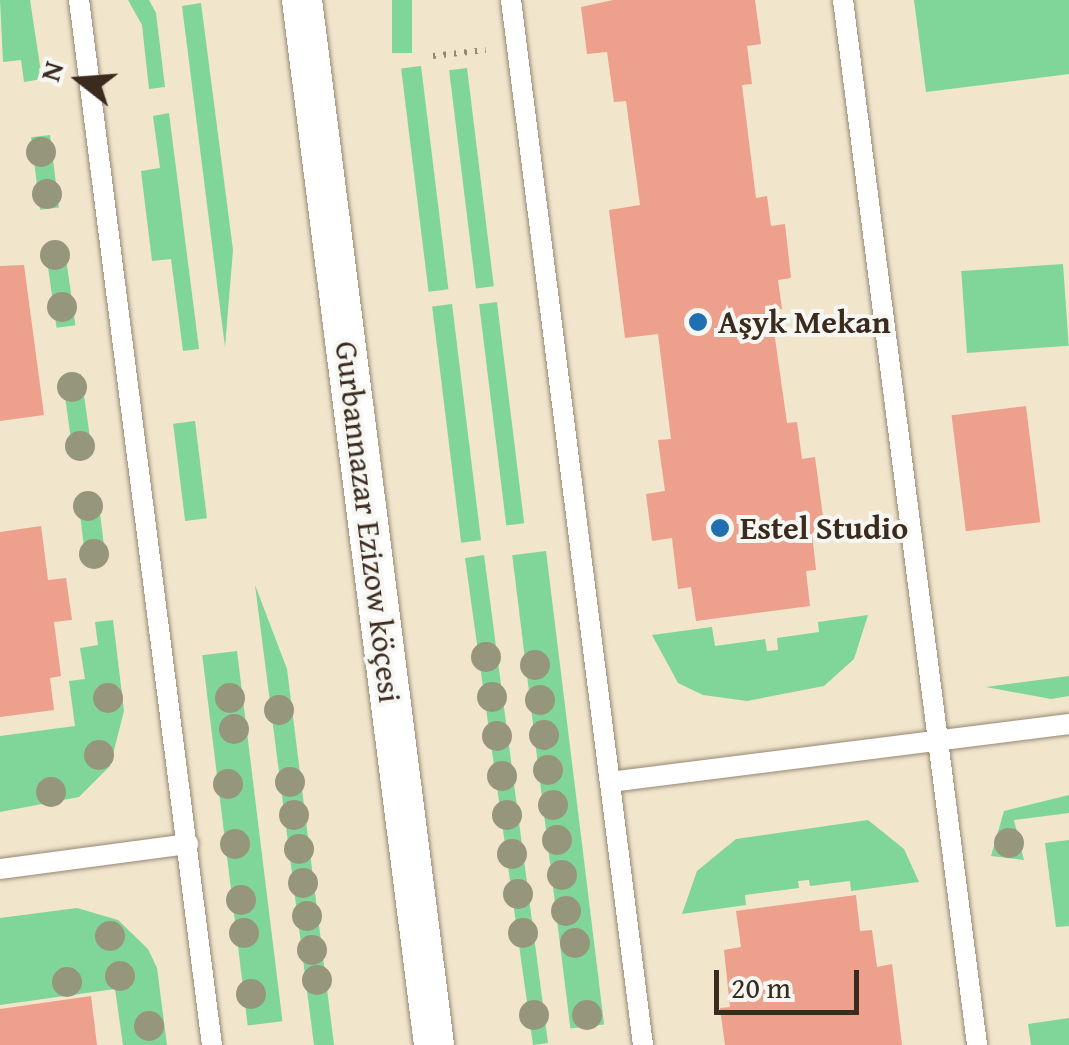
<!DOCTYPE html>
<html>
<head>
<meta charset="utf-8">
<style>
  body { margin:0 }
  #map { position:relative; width:1069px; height:1045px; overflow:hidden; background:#f1e5cc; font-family:"Gentium Book Plus",serif }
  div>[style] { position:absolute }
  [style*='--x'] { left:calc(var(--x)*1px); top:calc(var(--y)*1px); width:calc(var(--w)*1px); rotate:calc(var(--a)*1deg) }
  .green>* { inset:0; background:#80d598; transform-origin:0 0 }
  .building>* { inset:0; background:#eda08b; transform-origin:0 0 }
  .path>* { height:6px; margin-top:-3px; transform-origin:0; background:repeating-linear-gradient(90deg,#968875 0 2.5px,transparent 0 10.5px) }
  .roads { filter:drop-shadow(0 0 2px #968875) drop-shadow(0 0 2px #968875) }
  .lane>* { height:20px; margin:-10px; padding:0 10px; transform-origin:10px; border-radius:10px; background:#fff }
  .street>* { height:40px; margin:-20px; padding:0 20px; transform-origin:20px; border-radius:20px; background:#fff }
  .trees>* { width:30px; height:30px; margin:-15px; border-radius:50%; background:#96967d }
  .dots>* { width:28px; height:28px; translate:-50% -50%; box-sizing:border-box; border:5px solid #f6f6f2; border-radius:50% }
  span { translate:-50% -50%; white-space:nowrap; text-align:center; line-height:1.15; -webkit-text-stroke:8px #f6f6f2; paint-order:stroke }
  .poi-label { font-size:32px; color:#3b2a1e; font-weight:700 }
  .left { translate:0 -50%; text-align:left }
  .street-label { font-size:32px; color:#3b2a1e }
  .north { position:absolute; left:30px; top:30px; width:100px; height:100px; -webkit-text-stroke:8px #f6f6f2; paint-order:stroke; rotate:287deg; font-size:28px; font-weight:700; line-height:40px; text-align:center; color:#3b2a1e }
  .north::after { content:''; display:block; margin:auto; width:35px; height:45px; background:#3b2a1e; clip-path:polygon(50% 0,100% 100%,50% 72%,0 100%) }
  .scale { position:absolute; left:714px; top:970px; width:145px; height:45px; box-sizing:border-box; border:5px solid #3b2a1e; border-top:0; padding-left:12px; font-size:30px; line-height:35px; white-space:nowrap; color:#3b2a1e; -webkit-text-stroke:8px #f6f6f2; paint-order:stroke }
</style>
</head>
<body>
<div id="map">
  <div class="green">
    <i style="clip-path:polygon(0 0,30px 0,42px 79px,24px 82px,21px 60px,3px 62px)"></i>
    <i style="clip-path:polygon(128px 0,149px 0,156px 13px,165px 87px,149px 89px,142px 25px)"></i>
    <i style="left:392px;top:0;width:20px;height:53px"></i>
    <i style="clip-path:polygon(914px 0,1069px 0,1069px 74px,926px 92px)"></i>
    <i style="clip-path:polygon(201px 3px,233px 250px,225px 347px,182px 6px)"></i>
    <i style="left:421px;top:66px;width:225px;height:20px;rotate:83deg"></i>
    <i style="left:467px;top:68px;width:220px;height:18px;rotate:83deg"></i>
    <i style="clip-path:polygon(169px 113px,199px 349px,183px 351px,171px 259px,152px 261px,141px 171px,160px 168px,153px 116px)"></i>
    <i style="left:50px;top:135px;width:73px;height:19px;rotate:83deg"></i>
    <i style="left:64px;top:244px;width:82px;height:19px;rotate:82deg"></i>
    <i style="left:1063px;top:264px;width:82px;height:102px;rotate:86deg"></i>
    <i style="left:497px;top:302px;width:223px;height:18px;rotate:83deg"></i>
    <i style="left:452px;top:304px;width:238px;height:20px;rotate:83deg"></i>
    <i style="left:81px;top:374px;width:82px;height:19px;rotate:82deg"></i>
    <i style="left:195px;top:421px;width:98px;height:22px;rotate:83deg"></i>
    <i style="left:98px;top:497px;width:65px;height:20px;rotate:83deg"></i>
    <i style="left:546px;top:551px;width:477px;height:34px;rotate:83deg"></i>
    <i style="clip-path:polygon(484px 555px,548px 1043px,533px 1045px,465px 558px)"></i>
    <i style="clip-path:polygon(255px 585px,287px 669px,334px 1045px,314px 1045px)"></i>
    <i style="clip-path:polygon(868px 615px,854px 659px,824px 686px,747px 701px,703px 695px,678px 683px,652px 635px,712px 627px,715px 646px,765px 639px,767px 651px,778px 650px,777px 638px,819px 632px,818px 622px)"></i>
    <i style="clip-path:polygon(113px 620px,124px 711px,110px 766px,79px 797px,0 812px,0 736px,75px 726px,69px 681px,85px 679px,80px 648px,98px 645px,95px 622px)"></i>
    <i style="left:237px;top:651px;width:373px;height:35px;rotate:83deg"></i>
    <i style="clip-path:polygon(1069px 676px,1069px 696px,1051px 699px,986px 687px)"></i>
    <i style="clip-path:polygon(1069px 795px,1069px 813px,1014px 820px,1024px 860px,991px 856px,1004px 811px)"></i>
    <i style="clip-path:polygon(868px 820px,904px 849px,919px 882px,851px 891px,850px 881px,810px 886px,809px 880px,798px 881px,799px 888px,745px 895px,746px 905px,682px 914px,697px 871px,736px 839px)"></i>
    <i style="clip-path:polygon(1069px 840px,1069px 926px,1056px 927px,1045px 843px)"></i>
    <i style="clip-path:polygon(77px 908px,118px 920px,148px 949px,157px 968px,167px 1045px,123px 1045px,115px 989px,0 1005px,0 918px)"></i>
    <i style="clip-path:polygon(1069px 1018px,1069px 1045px,1031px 1045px,1028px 1024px)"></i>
  </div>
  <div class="building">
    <i style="clip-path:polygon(613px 0,755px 0,761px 44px,747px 46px,752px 84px,742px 85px,756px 198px,767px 196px,771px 226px,785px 224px,791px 278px,778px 280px,782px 309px,771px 310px,787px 423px,797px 422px,802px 459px,815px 457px,825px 532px,812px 533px,816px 570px,806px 571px,810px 606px,696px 621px,691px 587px,678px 589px,672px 538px,652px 541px,646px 494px,665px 491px,658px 440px,671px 439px,658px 334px,625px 338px,609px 210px,640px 205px,626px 101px,614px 102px,607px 52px,587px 54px,581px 7px)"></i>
    <i style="clip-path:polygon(24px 265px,44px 415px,0 421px,0 266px)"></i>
    <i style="left:1026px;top:406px;width:117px;height:75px;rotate:83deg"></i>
    <i style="clip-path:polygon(41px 526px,48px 580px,66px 578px,72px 620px,54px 622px,61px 676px,50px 678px,54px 710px,0 717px,0 532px)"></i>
    <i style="clip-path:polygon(856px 895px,860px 931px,872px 930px,877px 967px,892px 964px,902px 1045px,725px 1045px,720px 1008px,730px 1007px,724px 950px,741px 947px,736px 911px)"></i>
    <i style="clip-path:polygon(91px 996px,97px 1045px,0 1045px,0 1009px)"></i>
  </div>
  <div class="path">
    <i style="--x:433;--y:56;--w:53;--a:-6.5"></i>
  </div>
  <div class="roads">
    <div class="lane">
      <i style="--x:79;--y:0;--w:1053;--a:82.75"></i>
      <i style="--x:511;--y:0;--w:1053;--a:82.8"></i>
      <i style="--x:843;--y:0;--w:1054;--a:82.69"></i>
      <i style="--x:610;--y:782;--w:463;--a:-7.2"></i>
      <i style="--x:0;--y:869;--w:190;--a:-7.6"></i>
    </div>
    <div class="street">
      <i style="--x:302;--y:0;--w:1053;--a:82.8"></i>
    </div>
  </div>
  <div class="trees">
    <i style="left:41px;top:152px"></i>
    <i style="left:47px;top:194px"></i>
    <i style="left:55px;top:255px"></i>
    <i style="left:62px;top:307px"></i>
    <i style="left:72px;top:387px"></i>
    <i style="left:80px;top:446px"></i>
    <i style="left:88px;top:506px"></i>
    <i style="left:94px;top:554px"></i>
    <i style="left:486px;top:657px"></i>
    <i style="left:535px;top:665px"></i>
    <i style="left:492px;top:697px"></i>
    <i style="left:108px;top:698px"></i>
    <i style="left:230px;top:698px"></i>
    <i style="left:540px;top:700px"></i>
    <i style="left:279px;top:710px"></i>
    <i style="left:234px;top:729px"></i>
    <i style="left:544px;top:735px"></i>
    <i style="left:497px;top:736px"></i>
    <i style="left:99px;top:755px"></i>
    <i style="left:548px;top:770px"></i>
    <i style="left:502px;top:776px"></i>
    <i style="left:290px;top:782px"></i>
    <i style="left:228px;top:784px"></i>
    <i style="left:51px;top:792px"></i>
    <i style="left:553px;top:805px"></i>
    <i style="left:294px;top:815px"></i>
    <i style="left:507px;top:815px"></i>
    <i style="left:557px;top:840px"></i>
    <i style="left:1009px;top:843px"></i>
    <i style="left:235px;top:844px"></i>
    <i style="left:299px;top:849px"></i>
    <i style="left:512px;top:854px"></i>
    <i style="left:562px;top:875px"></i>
    <i style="left:303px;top:883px"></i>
    <i style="left:518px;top:894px"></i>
    <i style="left:241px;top:900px"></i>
    <i style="left:566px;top:911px"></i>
    <i style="left:307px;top:916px"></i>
    <i style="left:244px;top:933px"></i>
    <i style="left:523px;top:933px"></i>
    <i style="left:110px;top:936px"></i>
    <i style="left:575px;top:943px"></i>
    <i style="left:312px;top:950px"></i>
    <i style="left:120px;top:976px"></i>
    <i style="left:317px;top:980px"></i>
    <i style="left:67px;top:982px"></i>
    <i style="left:251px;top:994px"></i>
    <i style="left:534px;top:1015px"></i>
    <i style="left:587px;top:1015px"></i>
    <i style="left:149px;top:1026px"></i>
  </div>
  <div class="dots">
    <i style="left:698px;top:322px;background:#1f6fb2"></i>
    <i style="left:720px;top:528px;background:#1f6fb2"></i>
  </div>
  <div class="poi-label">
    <span class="left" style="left:718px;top:322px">Aşyk Mekan</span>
    <span class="left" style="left:740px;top:528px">Estel Studio</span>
  </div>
  <div class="street-label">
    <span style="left:368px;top:522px;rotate:83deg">Gurbannazar Ezizow köçesi</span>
  </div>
  <div class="north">N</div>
  <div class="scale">20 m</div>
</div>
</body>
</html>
